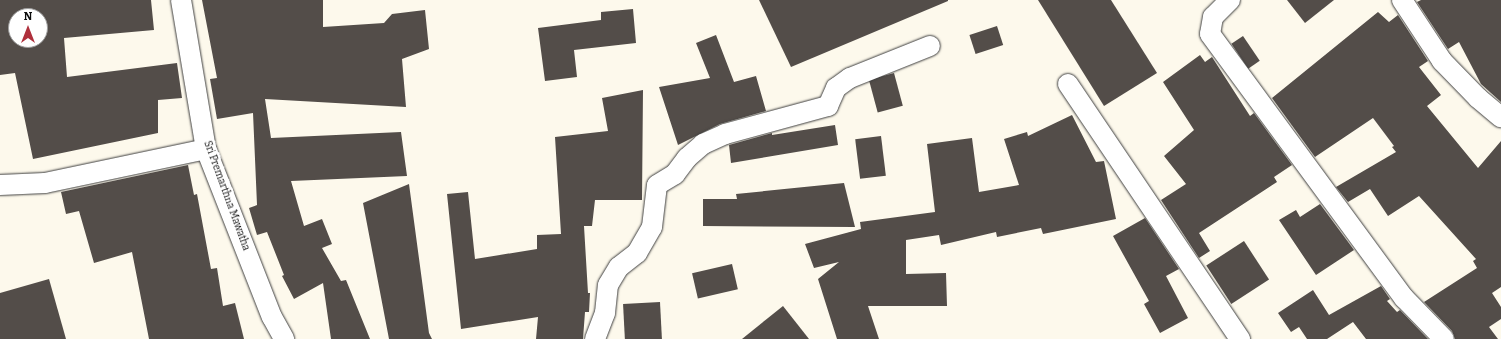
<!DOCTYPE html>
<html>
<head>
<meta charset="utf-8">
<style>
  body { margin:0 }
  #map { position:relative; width:1501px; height:339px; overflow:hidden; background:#fdf9ec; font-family:Bitter,serif }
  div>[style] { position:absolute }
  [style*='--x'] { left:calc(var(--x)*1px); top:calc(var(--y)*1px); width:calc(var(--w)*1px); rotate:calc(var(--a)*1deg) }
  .building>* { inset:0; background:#534d49; transform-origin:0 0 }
  .roads { filter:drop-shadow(0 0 1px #3f3f3f) drop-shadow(0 0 1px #3f3f3f) }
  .minor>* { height:20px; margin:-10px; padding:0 10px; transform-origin:10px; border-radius:10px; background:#fff }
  span { translate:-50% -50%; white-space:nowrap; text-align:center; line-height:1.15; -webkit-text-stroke:4px #fff; paint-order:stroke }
  .street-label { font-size:10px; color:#0c0c0c }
  .north { position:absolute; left:8px; top:8px; width:40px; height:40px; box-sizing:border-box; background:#fff; border:1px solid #9e9e9e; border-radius:50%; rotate:0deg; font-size:11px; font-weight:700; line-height:16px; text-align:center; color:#0c0c0c }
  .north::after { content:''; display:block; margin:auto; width:14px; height:18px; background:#af303c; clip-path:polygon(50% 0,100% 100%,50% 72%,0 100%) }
</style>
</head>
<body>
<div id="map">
  <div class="building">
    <i style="clip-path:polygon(evenodd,0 0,151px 0,154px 30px,64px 38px,67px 77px,177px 63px,182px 98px,158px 100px,158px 133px,33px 159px,15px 73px,0 75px,0 0,16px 16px,40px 16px,40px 40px,16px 40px,16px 16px)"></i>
    <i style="clip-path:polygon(202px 0,323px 0,323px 27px,384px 23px,392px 14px,425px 10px,429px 49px,402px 59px,406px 107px,265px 99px,271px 138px,401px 132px,407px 176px,291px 181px,304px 226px,322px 219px,332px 244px,322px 248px,341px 281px,346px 280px,370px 339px,331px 339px,323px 283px,294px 299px,282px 276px,284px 275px,267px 232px,257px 235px,249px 208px,257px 205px,253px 113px,217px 119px,210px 79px,217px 78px)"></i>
    <i style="clip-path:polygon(759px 0,948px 0,948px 1px,791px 67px)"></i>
    <i style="clip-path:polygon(1038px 0,1111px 0,1157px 73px,1104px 106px)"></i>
    <i style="clip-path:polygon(1287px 0,1334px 0,1305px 23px)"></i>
    <i style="clip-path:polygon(1421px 0,1501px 0,1501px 102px,1481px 84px,1459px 42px,1448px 49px,1417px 2px)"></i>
    <i style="clip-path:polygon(633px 9px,636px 43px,574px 50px,577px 77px,545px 81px,538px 28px,601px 20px,601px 12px)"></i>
    <i style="clip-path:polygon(1378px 12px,1389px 22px,1398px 15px,1428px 61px,1419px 67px,1441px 95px,1427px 106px,1478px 168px,1501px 141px,1501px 287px,1492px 293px,1501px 307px,1501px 319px,1489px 327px,1498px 339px,1455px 339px,1452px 331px,1424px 302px,1477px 268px,1473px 261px,1476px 259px,1419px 196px,1388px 216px,1370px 189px,1348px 202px,1336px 187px,1396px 152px,1392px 147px,1394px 146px,1373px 118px,1315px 157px,1272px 98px)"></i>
    <i style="left:997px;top:26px;width:20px;height:29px;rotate:72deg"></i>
    <i style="clip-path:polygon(716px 35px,734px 82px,756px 76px,766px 111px,720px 124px,678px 145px,659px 87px,710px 78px,696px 43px)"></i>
    <i style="left:1243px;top:36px;width:30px;height:14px;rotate:56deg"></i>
    <i style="clip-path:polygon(1200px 55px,1205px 62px,1212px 57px,1250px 116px,1254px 113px,1292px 165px,1274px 177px,1277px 182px,1199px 233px,1210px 251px,1199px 258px,1161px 200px,1186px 184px,1164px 156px,1194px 130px,1163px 82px)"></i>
    <i style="left:894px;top:73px;width:34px;height:26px;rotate:75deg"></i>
    <i style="clip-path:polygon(643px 90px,642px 200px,595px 200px,592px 226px,584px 226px,588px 293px,590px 293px,589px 312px,585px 312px,583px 339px,536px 339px,538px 317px,461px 329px,447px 194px,468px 192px,475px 259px,537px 249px,537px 235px,561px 234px,555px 137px,608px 131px,602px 98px)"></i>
    <i style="clip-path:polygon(1072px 115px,1096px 162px,1104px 161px,1116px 219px,1043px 234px,1041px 228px,997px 237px,996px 232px,941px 245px,939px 235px,906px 240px,906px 274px,946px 273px,947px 306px,868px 306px,879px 339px,837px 339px,818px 279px,839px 262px,814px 268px,805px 244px,861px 229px,860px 222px,935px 212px,927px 144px,972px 138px,979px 192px,1019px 185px,1004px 139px,1027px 132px,1028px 136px)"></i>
    <i style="clip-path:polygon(835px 125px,838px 145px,731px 163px,729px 145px,772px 133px,772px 135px)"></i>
    <i style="left:881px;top:136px;width:40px;height:26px;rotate:83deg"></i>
    <i style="clip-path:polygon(188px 165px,194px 195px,197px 194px,211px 269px,217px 268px,223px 306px,235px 303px,244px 339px,149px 339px,132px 252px,94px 263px,79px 211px,66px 214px,61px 192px)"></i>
    <i style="clip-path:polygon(844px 183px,855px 227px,703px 226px,703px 199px,737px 199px,736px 194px)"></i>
    <i style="clip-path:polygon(409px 184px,429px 333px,432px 339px,389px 339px,363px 203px)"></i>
    <i style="clip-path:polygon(1320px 204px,1354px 250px,1316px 275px,1279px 220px,1296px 210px,1300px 217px)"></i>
    <i style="clip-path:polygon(1145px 218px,1179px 269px,1166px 276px,1188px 318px,1160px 333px,1144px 304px,1149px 301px,1113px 236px)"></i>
    <i style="left:1244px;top:241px;width:46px;height:45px;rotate:57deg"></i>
    <i style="left:732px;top:264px;width:26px;height:41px;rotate:77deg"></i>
    <i style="clip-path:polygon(49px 279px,66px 339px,0 339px,0 293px)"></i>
    <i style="clip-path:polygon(1381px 286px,1390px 299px,1387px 301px,1397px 312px,1400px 310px,1428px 339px,1366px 339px,1353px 322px,1327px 339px,1307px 339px,1299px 327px,1291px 332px,1278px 313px,1313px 290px,1329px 315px)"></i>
    <i style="left:660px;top:302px;width:37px;height:37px;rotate:87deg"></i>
    <i style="clip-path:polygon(783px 306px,809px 339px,742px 339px,768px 318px)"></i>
  </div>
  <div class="roads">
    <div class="minor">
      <i style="--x:181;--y:0;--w:151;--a:80.5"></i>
      <i style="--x:206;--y:149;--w:180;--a:68.6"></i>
      <i style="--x:272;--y:317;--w:25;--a:61"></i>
      <i style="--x:1230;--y:0;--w:24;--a:135"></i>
      <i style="--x:1213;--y:17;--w:17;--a:100"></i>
      <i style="--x:1210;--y:34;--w:328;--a:53.7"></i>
      <i style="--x:1404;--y:298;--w:57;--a:45.7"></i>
      <i style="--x:1402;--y:0;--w:73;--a:56.7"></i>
      <i style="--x:1442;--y:61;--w:52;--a:45.8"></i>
      <i style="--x:1478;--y:98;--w:30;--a:40"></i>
      <i style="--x:1068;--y:84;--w:308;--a:56"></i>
      <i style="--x:0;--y:185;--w:45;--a:-2.5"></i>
      <i style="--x:45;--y:183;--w:165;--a:-11.9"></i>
      <i style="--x:595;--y:339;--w:28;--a:-69"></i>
      <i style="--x:605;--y:313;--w:28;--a:-84"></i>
      <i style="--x:608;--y:285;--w:21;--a:-59"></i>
      <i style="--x:619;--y:267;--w:23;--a:-38"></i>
      <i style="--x:637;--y:253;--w:30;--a:-60"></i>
      <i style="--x:652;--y:227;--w:42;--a:-83.2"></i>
      <i style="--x:657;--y:185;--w:21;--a:-31"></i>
      <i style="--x:675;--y:174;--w:20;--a:-53"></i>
      <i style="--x:687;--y:158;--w:21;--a:-41"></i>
      <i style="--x:703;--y:144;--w:24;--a:-24"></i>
      <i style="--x:725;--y:134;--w:107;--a:-15.2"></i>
      <i style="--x:828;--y:106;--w:20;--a:-66"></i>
      <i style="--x:836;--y:88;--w:17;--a:-36"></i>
      <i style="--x:850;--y:78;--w:86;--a:-21.8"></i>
    </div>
  </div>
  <div class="street-label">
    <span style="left:226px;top:196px;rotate:70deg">Sri Premarthna Mawatha</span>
  </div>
  <div class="north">N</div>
</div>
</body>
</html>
